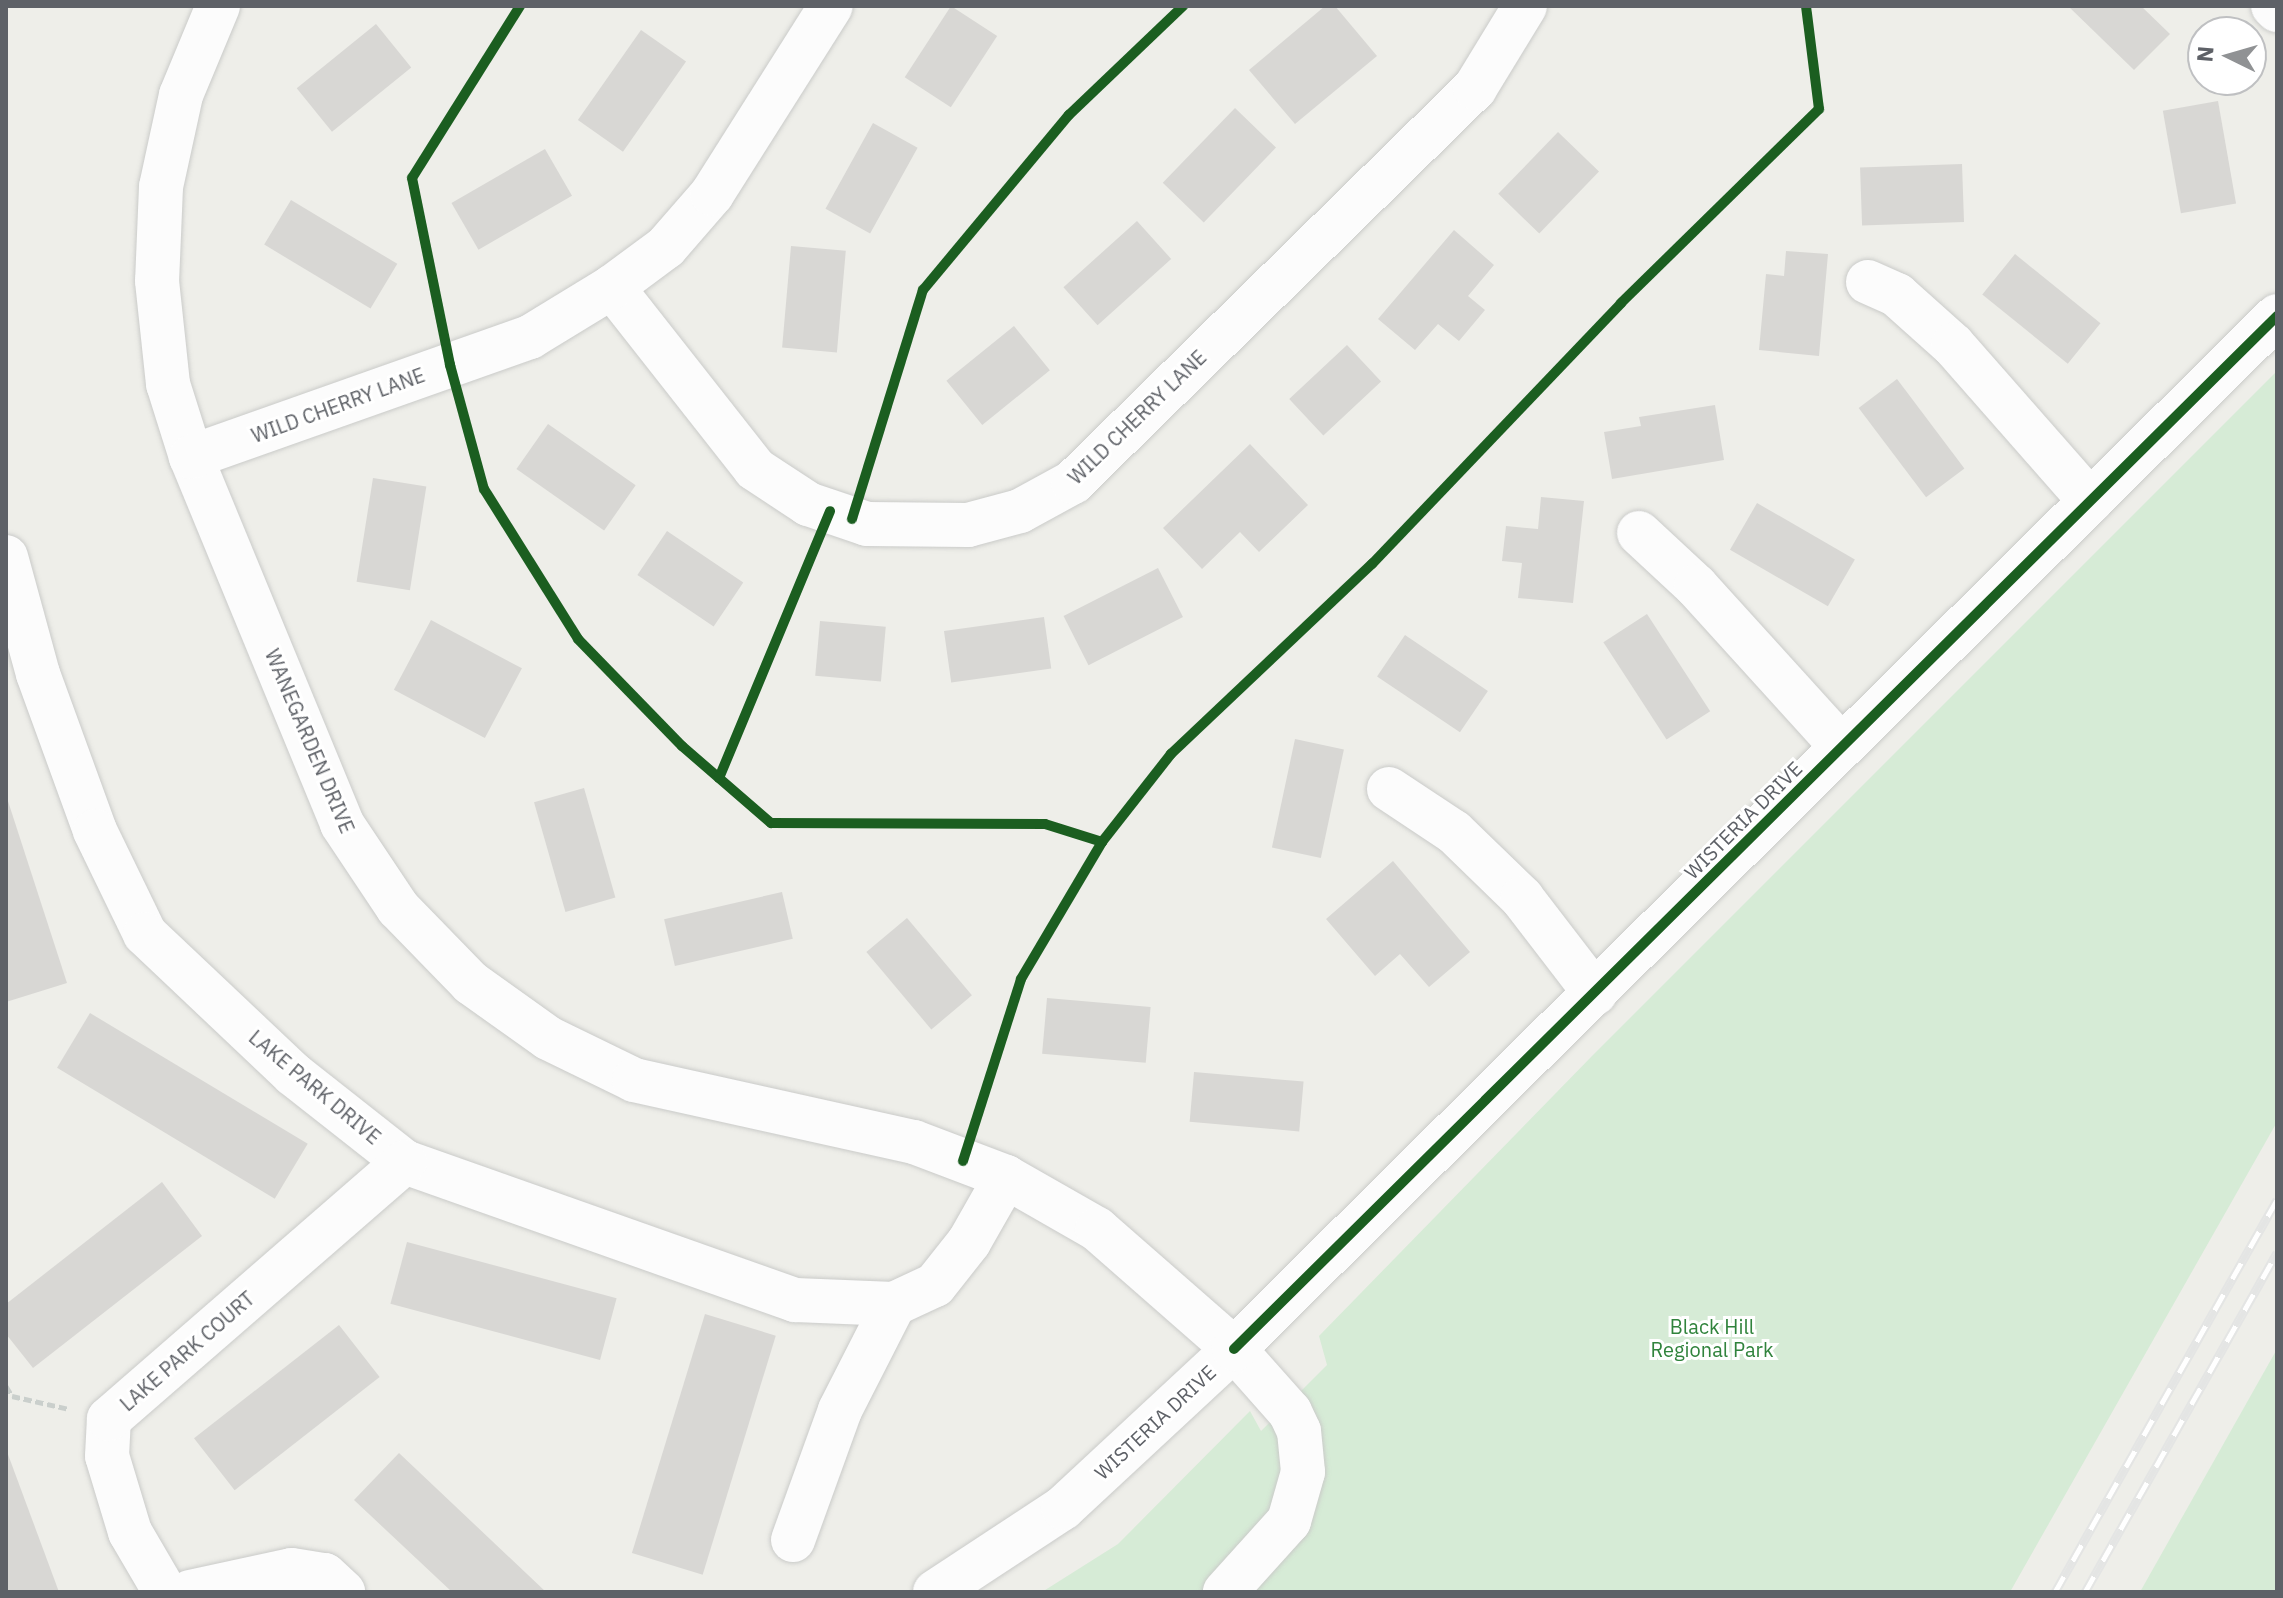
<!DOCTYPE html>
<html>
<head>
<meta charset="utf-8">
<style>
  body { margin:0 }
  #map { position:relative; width:2283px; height:1598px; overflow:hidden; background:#eeeee9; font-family:"IBM Plex Sans",sans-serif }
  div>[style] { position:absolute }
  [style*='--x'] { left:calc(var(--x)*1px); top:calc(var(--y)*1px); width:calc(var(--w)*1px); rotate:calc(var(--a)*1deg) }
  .green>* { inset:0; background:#d6ebd6 }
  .building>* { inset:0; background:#d8d7d4; transform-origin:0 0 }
  .path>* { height:5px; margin-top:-2.5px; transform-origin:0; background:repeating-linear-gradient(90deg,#cacfcc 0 8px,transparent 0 12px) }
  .roads { filter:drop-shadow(0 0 2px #cacbc9) drop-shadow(0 0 2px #cacbc9) }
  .minor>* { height:44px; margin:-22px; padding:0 22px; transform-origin:22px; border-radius:22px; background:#fcfcfc }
  .rail>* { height:9px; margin-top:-4.5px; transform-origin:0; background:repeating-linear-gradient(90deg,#fff 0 18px,#e4e5e4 0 36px); box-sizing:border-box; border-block:2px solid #e4e5e4 }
  .cycleway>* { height:10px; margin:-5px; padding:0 5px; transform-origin:5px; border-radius:5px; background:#1b5e20 }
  span { translate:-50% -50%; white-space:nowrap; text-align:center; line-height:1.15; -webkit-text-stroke:6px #fff; paint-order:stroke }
  .street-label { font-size:20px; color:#5e6167 }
  .park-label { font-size:20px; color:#30833c }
  .frame { position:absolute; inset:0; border:8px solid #5e6167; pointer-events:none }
  .north { position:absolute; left:2187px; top:16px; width:80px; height:80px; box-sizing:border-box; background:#fff; border:2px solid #bfc0c2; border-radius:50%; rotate:275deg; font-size:22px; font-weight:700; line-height:32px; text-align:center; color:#5e6167 }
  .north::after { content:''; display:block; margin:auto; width:28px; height:36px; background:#909294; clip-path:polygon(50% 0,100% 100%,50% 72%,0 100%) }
</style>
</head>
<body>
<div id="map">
  <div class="green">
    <i style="clip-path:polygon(2277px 371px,2277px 1122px,2010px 1592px,1042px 1592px,1118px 1544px,1250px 1411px,1261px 1431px,1327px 1365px,1319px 1336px,1592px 1056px)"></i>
    <i style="clip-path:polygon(2277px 1349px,2277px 1592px,2140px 1592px)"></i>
  </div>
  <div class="building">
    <i style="left:951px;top:6px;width:55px;height:85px;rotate:33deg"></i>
    <i style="clip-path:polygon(1325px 6px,1335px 6px,1377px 56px,1295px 124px,1249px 70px)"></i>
    <i style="clip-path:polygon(2068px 6px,2141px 6px,2170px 34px,2134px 70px)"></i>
    <i style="left:376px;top:24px;width:56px;height:102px;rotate:51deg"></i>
    <i style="left:641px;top:30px;width:55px;height:110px;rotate:35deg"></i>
    <i style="left:2218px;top:101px;width:104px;height:56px;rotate:80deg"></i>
    <i style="left:1235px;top:108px;width:57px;height:104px;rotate:44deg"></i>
    <i style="left:873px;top:123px;width:51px;height:98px;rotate:29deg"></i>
    <i style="left:1558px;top:132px;width:57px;height:86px;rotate:44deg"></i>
    <i style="left:545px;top:149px;width:54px;height:108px;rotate:60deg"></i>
    <i style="left:1962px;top:164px;width:58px;height:102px;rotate:88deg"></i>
    <i style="left:291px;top:200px;width:124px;height:52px;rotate:31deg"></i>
    <i style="left:1137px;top:221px;width:51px;height:99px;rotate:48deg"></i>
    <i style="clip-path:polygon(1454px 230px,1494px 265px,1468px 296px,1485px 310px,1459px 341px,1438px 324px,1415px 350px,1378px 319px)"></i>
    <i style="left:791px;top:246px;width:55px;height:102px;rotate:5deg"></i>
    <i style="clip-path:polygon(1786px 251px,1828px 254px,1819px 356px,1759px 350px,1766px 274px,1784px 276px)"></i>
    <i style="left:2015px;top:254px;width:110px;height:52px;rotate:39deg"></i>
    <i style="left:1014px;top:326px;width:57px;height:87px;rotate:51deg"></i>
    <i style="left:1347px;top:345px;width:50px;height:79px;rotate:47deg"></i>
    <i style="left:1897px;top:379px;width:112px;height:48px;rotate:53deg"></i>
    <i style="clip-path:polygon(1715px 405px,1724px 460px,1612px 479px,1604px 432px,1641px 426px,1639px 417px)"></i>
    <i style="left:548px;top:424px;width:107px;height:55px;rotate:35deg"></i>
    <i style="clip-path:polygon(1250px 444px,1308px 505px,1259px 552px,1240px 532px,1202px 569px,1163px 528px)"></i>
    <i style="left:373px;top:478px;width:54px;height:105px;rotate:9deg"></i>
    <i style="clip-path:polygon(1541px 497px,1584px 501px,1573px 603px,1518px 598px,1522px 563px,1502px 561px,1506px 526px,1538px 529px)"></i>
    <i style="left:1757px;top:503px;width:113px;height:54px;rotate:30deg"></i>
    <i style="left:667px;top:531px;width:92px;height:53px;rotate:34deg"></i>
    <i style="left:1158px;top:568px;width:55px;height:106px;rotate:63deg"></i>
    <i style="left:1647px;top:614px;width:116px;height:52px;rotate:57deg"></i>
    <i style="left:1044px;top:617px;width:52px;height:101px;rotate:82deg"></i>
    <i style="left:431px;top:620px;width:103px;height:79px;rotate:28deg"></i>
    <i style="left:820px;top:621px;width:66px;height:55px;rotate:5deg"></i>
    <i style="left:1405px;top:635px;width:100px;height:50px;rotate:34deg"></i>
    <i style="left:1295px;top:739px;width:50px;height:111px;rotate:12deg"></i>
    <i style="left:584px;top:788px;width:114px;height:52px;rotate:74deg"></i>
    <i style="clip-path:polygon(6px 795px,67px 983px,6px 1002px)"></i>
    <i style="clip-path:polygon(1393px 861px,1470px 952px,1429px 987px,1400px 954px,1375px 976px,1326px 919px)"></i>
    <i style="left:782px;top:892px;width:48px;height:121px;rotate:77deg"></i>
    <i style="left:907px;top:918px;width:101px;height:53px;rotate:50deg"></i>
    <i style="left:1047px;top:998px;width:104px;height:56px;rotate:5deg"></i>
    <i style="left:90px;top:1013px;width:254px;height:64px;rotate:31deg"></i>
    <i style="left:1194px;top:1072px;width:110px;height:50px;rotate:5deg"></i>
    <i style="clip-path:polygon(162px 1182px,202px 1236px,33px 1368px,6px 1334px,6px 1304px)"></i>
    <i style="left:407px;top:1242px;width:217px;height:64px;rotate:15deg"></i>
    <i style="left:705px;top:1314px;width:74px;height:250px;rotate:17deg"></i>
    <i style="left:339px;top:1325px;width:66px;height:184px;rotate:52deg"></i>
    <i style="clip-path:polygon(6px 1449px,59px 1592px,6px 1592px)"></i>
    <i style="clip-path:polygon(399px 1453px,546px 1592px,452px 1592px,354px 1500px)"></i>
  </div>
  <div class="path">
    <i style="--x:6;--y:1386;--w:12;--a:59"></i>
    <i style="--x:12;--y:1396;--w:58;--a:12.8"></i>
  </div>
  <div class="roads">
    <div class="minor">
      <i style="--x:218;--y:6;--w:96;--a:112.6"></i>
      <i style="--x:181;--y:95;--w:94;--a:102.3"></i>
      <i style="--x:161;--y:187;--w:94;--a:92.4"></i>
      <i style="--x:157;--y:281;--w:104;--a:83.9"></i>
      <i style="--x:168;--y:384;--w:77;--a:72.5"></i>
      <i style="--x:191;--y:457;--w:397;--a:67.6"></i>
      <i style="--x:342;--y:824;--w:101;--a:56.3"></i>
      <i style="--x:398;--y:908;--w:105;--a:45.8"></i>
      <i style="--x:471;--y:983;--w:95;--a:35.5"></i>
      <i style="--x:548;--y:1038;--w:96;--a:26"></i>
      <i style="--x:634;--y:1080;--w:287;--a:12.5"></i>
      <i style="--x:914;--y:1142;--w:98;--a:20.8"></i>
      <i style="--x:1006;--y:1177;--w:105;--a:29.7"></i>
      <i style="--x:1097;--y:1229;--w:182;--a:41.2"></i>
      <i style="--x:1234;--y:1349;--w:84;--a:48.4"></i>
      <i style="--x:1290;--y:1412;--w:21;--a:65"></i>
      <i style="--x:1299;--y:1431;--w:41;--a:84.4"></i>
      <i style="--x:1303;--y:1472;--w:51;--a:105.9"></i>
      <i style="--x:1289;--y:1521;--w:96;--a:132"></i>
      <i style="--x:2273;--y:6;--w:6;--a:45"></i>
      <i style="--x:1868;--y:282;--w:32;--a:24"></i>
      <i style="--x:1897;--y:295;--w:75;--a:41.8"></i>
      <i style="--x:1953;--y:345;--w:208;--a:48.7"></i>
      <i style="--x:612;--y:287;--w:231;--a:51.8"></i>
      <i style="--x:755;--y:469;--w:64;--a:33.4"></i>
      <i style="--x:808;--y:504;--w:62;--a:18.7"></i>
      <i style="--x:867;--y:524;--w:101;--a:0.6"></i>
      <i style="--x:968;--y:525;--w:54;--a:-15.1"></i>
      <i style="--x:1020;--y:511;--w:60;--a:-28.7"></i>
      <i style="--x:1073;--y:482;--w:563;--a:-44.42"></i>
      <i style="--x:1475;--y:88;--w:96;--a:-58.6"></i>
      <i style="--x:191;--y:457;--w:360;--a:-19.5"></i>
      <i style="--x:530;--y:337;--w:96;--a:-31.4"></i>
      <i style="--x:612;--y:287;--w:67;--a:-36.5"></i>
      <i style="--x:666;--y:247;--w:70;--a:-49"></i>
      <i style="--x:712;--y:194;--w:222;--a:-57.7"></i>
      <i style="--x:1639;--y:533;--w:78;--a:42.9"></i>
      <i style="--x:1696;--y:586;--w:217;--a:47.8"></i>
      <i style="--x:6;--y:557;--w:121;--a:74.7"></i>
      <i style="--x:38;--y:674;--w:167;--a:70"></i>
      <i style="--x:95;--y:831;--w:114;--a:64.1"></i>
      <i style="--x:145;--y:934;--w:204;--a:43.4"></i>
      <i style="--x:293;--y:1074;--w:142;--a:38.2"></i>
      <i style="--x:405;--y:1162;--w:414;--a:19.5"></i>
      <i style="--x:795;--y:1300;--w:99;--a:2.3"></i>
      <i style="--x:894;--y:1304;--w:45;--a:-24.9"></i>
      <i style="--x:935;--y:1285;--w:55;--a:-51.7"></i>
      <i style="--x:969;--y:1242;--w:75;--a:-60.4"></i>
      <i style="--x:1389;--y:789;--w:78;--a:33.5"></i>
      <i style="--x:1454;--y:832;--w:95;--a:44.1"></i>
      <i style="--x:1522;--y:898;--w:120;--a:52.5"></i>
      <i style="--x:793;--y:1540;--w:138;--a:-70.1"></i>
      <i style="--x:840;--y:1410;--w:119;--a:-63"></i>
      <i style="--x:165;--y:1592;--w:69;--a:-120.3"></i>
      <i style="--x:130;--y:1532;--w:79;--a:-106.8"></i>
      <i style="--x:107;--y:1456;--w:37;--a:-87"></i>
      <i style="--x:109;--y:1419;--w:392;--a:-41"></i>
      <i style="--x:190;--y:1592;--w:104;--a:-12.2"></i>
      <i style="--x:292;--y:1570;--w:33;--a:9"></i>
      <i style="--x:325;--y:1575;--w:25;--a:43"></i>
      <i style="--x:935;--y:1592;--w:153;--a:-33.3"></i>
      <i style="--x:1063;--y:1508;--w:233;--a:-42.9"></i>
      <i style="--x:1234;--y:1349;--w:1468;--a:-44.72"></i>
    </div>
  </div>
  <div class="rail">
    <i style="--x:2055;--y:1592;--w:451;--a:-60.5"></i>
    <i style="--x:2085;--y:1592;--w:390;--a:-60.5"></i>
  </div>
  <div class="cycleway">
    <i style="--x:520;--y:6;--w:203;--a:122.1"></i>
    <i style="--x:412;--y:178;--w:191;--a:78.5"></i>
    <i style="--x:450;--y:365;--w:129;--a:74.7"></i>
    <i style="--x:484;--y:489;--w:177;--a:57.9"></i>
    <i style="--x:578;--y:639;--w:149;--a:45.8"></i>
    <i style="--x:682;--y:746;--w:118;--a:40.9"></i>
    <i style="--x:771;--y:823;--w:274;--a:0.2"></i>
    <i style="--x:1045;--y:824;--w:60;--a:17.5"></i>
    <i style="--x:852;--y:519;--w:240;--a:-72.8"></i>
    <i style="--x:923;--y:290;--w:228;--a:-50.2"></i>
    <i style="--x:1069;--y:115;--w:158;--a:-43.7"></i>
    <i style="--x:719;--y:778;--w:289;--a:-67.4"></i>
    <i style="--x:963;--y:1161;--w:191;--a:-72.3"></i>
    <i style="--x:1021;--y:979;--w:159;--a:-59.4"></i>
    <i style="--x:1102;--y:842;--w:112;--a:-51.9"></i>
    <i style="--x:1171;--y:754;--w:277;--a:-43.4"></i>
    <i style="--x:1372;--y:564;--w:361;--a:-46.3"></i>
    <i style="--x:1621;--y:303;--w:277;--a:-44.4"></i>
    <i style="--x:1819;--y:109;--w:104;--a:-97.2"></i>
    <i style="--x:1234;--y:1349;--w:1468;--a:-44.72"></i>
  </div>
  <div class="street-label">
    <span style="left:338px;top:405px;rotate:-20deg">WILD CHERRY LANE</span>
    <span style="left:1137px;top:417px;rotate:-44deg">WILD CHERRY LANE</span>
    <span style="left:310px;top:741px;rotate:67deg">WANEGARDEN DRIVE</span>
    <span style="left:1743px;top:820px;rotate:-45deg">WISTERIA DRIVE</span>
    <span style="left:315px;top:1087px;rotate:40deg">LAKE PARK DRIVE</span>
    <span style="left:187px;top:1351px;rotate:-41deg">LAKE PARK COURT</span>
    <span style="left:1155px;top:1422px;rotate:-43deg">WISTERIA DRIVE</span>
  </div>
  <div class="park-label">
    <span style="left:1712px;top:1338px">Black Hill<br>Regional Park</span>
  </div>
  <div class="frame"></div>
  <div class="north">N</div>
</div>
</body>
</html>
